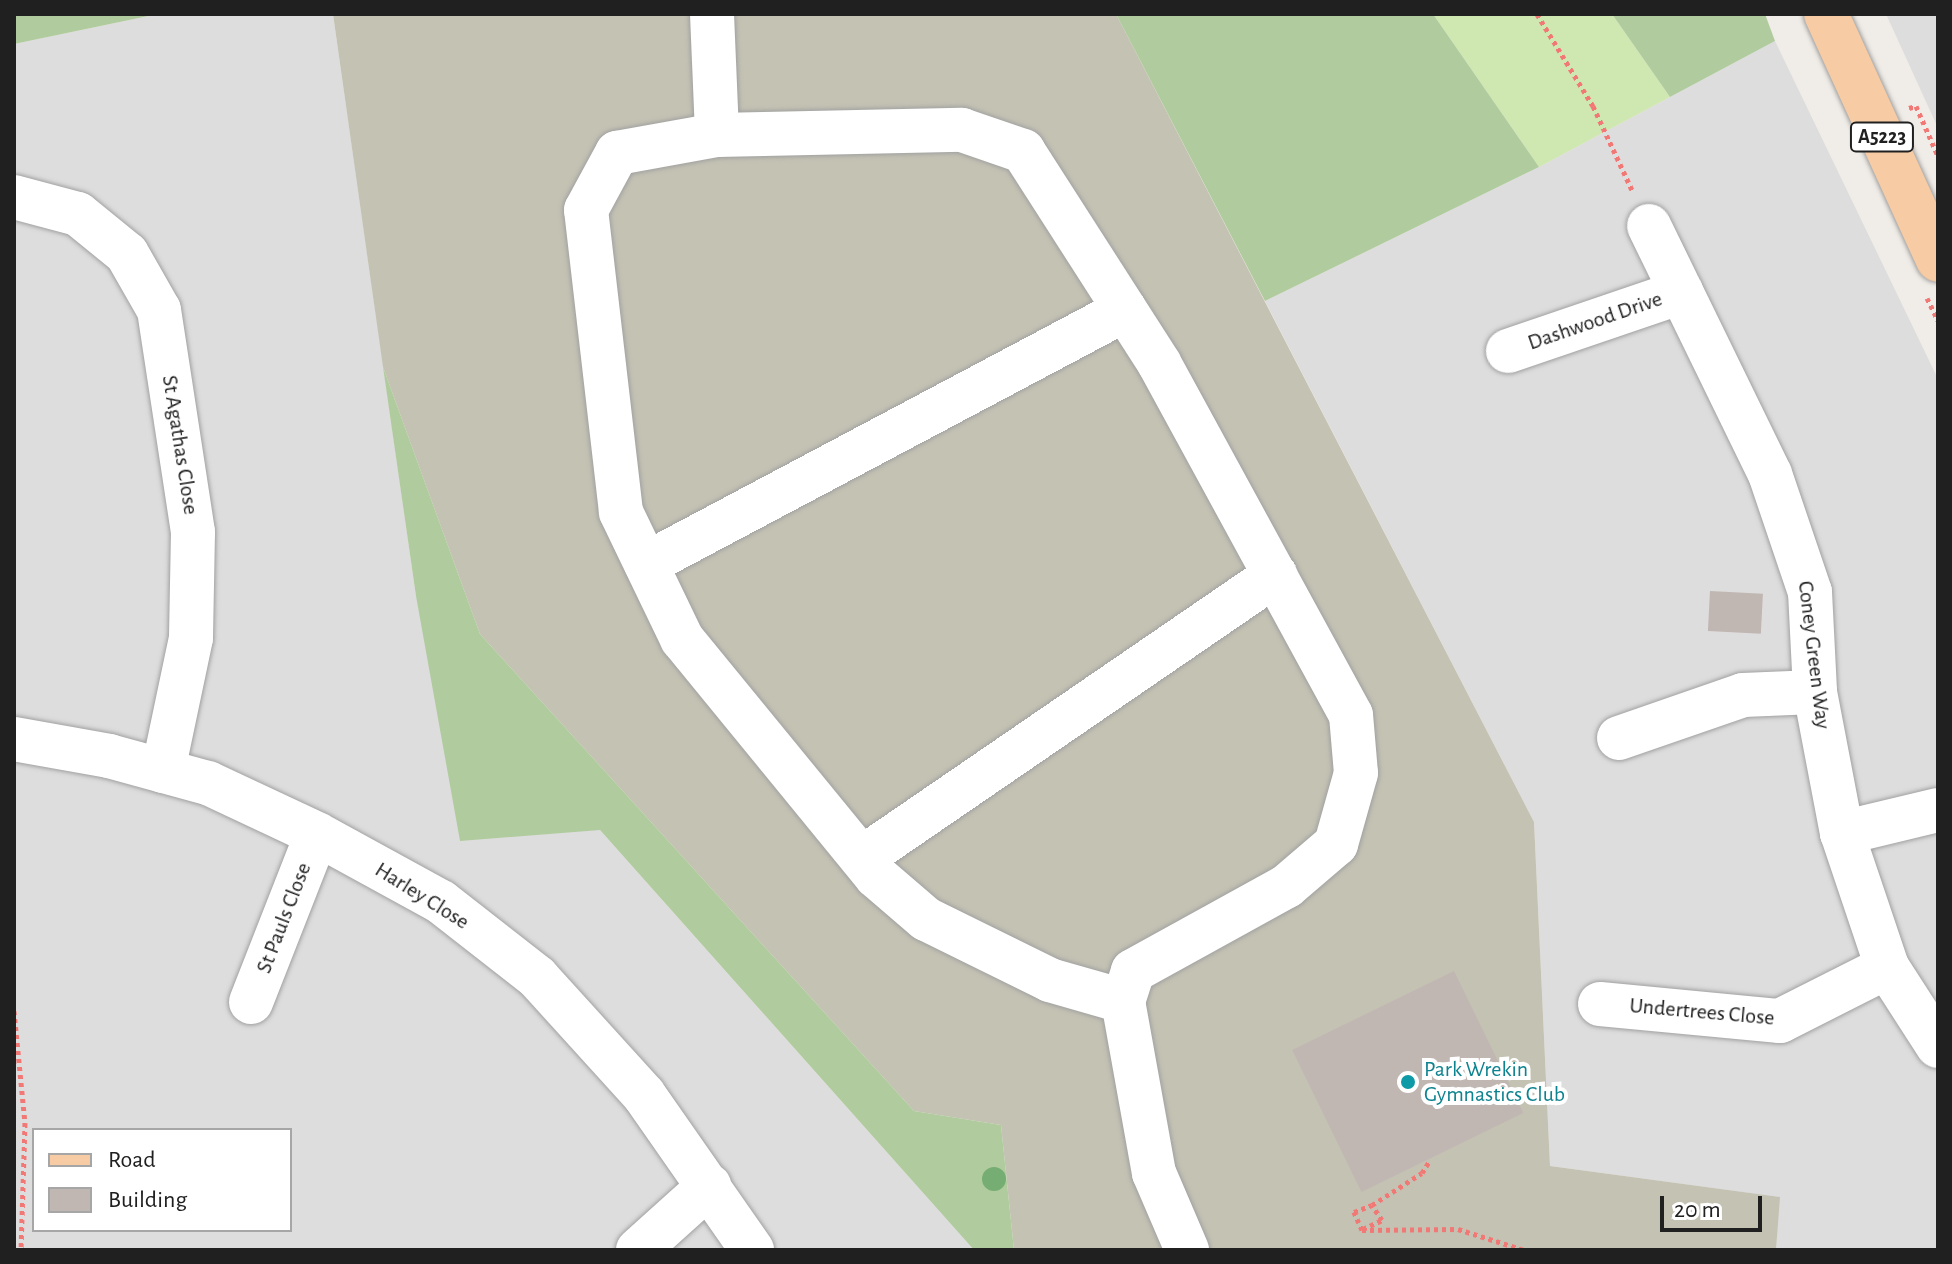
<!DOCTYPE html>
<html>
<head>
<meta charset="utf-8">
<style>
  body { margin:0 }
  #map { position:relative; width:1952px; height:1264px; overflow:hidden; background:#f0ece7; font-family:"Alegreya Sans",sans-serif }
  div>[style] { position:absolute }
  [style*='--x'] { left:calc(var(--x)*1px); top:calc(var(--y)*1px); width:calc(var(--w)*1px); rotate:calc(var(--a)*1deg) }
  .residential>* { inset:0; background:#dedddd }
  .construction>* { inset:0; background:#c4c2b3 }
  .grass>* { inset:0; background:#cfe7b0 }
  .forest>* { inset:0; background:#b0cc9e }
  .building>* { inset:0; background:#c0b7b3; transform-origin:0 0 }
  .path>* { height:5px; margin-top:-2.5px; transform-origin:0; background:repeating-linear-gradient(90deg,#f27876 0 4px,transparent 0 8px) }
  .roads { filter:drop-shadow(0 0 2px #a1a1a1) drop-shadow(0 0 2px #a1a1a1) }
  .minor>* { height:44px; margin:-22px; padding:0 22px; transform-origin:22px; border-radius:22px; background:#fff }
  .major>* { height:44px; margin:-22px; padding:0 22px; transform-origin:22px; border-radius:22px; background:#f7cca5 }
  .trees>* { width:24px; height:24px; margin:-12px; border-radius:50%; background:#76ad72 }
  .dots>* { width:22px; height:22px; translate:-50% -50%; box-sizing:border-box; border:4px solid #fff; border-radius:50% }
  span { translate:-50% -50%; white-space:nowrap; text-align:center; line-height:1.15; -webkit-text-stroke:8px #fff; paint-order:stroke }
  .shield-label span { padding:2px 6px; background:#fff; border:2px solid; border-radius:6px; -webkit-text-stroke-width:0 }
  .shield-label { font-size:20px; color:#202020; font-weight:700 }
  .street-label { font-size:22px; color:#202020 }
  .culture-label { font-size:22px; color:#0d838f }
  .left { translate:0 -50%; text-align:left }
  .frame { position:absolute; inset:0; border:16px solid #202020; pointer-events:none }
  .legend { position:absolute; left:32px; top:1128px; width:260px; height:104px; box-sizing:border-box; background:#fff; border:2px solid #a6a6a6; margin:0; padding:10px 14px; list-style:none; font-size:24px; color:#202020 }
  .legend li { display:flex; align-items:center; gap:16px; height:40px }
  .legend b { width:40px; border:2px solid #a6a6a6 }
  .scale { position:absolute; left:1660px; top:1196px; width:102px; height:36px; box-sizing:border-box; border:4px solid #202020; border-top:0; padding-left:10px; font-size:24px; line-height:28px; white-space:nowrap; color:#202020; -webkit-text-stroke:6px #fff; paint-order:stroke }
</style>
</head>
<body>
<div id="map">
  <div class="residential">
    <i style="clip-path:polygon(evenodd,158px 14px,333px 14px,416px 596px,599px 829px,974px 1250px,14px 1250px,14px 44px,158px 14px,34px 1130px,290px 1130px,290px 1230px,34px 1230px,34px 1130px)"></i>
    <i style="clip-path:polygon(1886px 14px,1938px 14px,1938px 128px)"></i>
    <i style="clip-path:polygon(1775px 41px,1938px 379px,1938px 1250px,1776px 1250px,1779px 1197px,1550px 1166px,1534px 822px,1265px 301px,1539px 167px)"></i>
  </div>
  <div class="construction">
    <i style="clip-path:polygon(333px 14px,1116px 14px,1534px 822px,1550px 1166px,1780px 1197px,1776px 1250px,1014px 1250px,1001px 1125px,914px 1111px,480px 634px,383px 367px)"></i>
  </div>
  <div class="grass">
    <i style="clip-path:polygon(1433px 14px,1612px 14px,1670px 97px,1539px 167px)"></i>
  </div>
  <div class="forest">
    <i style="clip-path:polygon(14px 14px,158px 14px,14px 44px)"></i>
    <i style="clip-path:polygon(1116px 14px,1433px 14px,1539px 167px,1265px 301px)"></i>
    <i style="clip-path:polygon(1612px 14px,1765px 14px,1775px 41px,1670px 97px)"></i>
    <i style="clip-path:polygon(383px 367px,480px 634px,914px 1111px,1001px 1125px,1014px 1250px,974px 1250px,600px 830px,460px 841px,416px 596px)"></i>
  </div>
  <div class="building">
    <i style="left:1710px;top:591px;width:53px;height:40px;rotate:3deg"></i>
    <i style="left:1454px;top:971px;width:158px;height:180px;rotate:64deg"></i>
  </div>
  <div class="path">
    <i style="--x:1537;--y:14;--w:108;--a:58.7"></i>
    <i style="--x:1593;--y:106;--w:95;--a:65.1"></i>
    <i style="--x:1909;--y:108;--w:7;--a:-16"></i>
    <i style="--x:1916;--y:106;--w:55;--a:66.3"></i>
    <i style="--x:1927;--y:298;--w:25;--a:64"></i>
    <i style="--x:14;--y:1011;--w:113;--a:84.4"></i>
    <i style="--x:25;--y:1123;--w:127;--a:91.8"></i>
    <i style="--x:1363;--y:1229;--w:21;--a:-25"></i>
    <i style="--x:1382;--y:1220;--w:18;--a:-124"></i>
    <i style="--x:1372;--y:1205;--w:59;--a:-32.6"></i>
    <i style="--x:1422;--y:1173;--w:15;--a:-58"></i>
    <i style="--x:1362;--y:1230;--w:96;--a:-0.6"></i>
    <i style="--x:1458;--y:1229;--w:69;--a:17.7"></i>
    <i style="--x:1362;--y:1230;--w:20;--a:-114"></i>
    <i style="--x:1354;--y:1212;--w:19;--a:-21"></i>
  </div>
  <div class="roads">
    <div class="minor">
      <i style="--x:712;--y:14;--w:121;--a:87.6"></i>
      <i style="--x:14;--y:197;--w:66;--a:14.9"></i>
      <i style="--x:78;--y:214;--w:63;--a:39.2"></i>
      <i style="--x:127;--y:254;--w:64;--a:60.3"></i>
      <i style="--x:159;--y:310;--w:225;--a:81.3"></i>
      <i style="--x:193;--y:532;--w:106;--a:91.1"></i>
      <i style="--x:191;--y:638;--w:136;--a:101.9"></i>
      <i style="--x:1649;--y:226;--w:276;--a:64"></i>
      <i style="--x:1770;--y:474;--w:125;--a:71.3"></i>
      <i style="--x:1810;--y:592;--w:100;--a:87.1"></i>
      <i style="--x:1815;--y:692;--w:144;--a:79.2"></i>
      <i style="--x:1842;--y:833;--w:141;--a:71.4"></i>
      <i style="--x:1887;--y:967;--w:94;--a:57.2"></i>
      <i style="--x:1508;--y:351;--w:183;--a:-18.8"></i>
      <i style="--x:646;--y:564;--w:542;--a:-27.94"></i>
      <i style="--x:1619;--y:738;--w:131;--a:-19.1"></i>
      <i style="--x:1743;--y:695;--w:72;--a:-2.4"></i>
      <i style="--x:14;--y:739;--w:97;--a:10.1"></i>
      <i style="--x:109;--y:756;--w:103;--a:15.3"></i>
      <i style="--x:208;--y:783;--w:120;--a:25.1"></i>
      <i style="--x:317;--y:834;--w:141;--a:28.7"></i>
      <i style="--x:441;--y:902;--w:122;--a:38"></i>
      <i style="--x:537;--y:977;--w:159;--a:47.8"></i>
      <i style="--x:644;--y:1095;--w:189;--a:55.1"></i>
      <i style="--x:1842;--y:833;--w:99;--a:-13.5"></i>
      <i style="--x:862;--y:858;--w:501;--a:-34.42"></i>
      <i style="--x:1123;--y:1001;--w:76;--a:-164"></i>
      <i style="--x:1050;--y:980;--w:138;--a:-153.8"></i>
      <i style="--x:926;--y:919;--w:66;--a:-139.3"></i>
      <i style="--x:876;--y:876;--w:306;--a:-129.3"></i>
      <i style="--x:682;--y:639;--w:141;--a:-115.7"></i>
      <i style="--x:621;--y:512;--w:304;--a:-96.6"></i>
      <i style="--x:586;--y:210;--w:65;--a:-61.5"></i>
      <i style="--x:617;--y:153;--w:102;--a:-10.2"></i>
      <i style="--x:717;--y:135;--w:245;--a:-1.2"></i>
      <i style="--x:962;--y:130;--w:65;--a:19"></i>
      <i style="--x:1023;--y:151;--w:252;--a:57.3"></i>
      <i style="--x:1159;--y:363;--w:401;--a:61.4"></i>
      <i style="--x:1351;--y:715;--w:58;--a:85.1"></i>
      <i style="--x:1356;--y:773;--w:74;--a:105.7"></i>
      <i style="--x:1336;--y:844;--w:65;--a:139.4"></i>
      <i style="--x:1287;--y:886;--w:176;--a:151.1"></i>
      <i style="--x:1133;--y:971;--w:32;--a:108"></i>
      <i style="--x:1123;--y:1001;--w:175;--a:79.8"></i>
      <i style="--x:1154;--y:1173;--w:84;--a:66.8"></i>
      <i style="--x:251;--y:1002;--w:180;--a:-68.6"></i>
      <i style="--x:1600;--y:1004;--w:181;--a:5.4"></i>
      <i style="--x:1780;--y:1021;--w:120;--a:-26.8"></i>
      <i style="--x:638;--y:1250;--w:96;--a:-42"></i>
    </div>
    <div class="major">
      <i style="--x:1826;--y:14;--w:270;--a:65.5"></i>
    </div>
  </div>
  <div class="trees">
    <i style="left:994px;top:1179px"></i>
  </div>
  <div class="dots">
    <i style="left:1408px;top:1082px;background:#0f9aa8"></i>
  </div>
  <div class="shield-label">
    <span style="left:1882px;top:137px">A5223</span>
  </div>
  <div class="street-label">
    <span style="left:1595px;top:321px;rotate:-19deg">Dashwood Drive</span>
    <span style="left:180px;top:445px;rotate:81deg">St Agathas Close</span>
    <span style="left:1814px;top:655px;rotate:83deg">Coney Green Way</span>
    <span style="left:422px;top:896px;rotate:32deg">Harley Close</span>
    <span style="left:284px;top:918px;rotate:-69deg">St Pauls Close</span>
    <span style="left:1702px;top:1012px;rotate:5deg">Undertrees Close</span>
  </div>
  <div class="culture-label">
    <span class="left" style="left:1424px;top:1082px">Park Wrekin<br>Gymnastics Club</span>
  </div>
  <div class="frame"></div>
  <ul class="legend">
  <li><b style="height:10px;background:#f7cca5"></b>Road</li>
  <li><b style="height:22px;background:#c0b7b3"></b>Building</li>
  </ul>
  <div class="scale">20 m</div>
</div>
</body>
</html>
